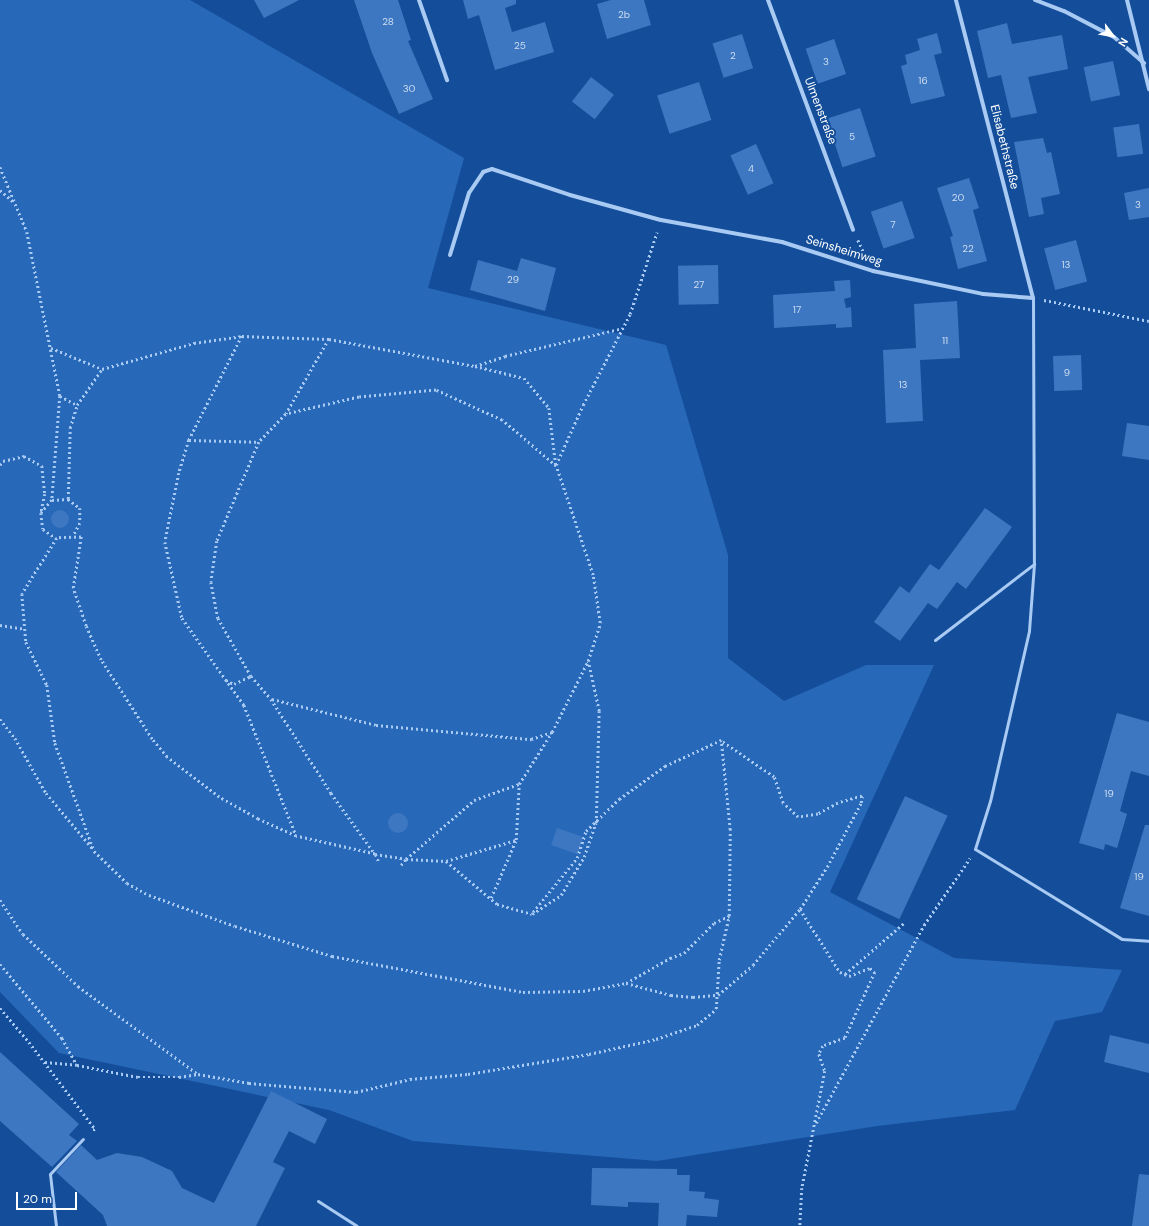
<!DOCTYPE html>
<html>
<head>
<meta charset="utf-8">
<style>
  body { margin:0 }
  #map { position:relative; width:1149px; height:1226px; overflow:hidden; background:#144e9a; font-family:"DM Sans",sans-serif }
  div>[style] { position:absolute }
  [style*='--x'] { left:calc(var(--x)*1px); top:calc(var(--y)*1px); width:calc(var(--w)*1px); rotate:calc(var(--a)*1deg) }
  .green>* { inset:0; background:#2768b8 }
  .building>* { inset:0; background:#3d77c1; transform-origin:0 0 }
  .round { border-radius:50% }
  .path>* { height:2.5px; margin-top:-1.25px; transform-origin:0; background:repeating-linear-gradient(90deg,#a8caf3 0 2px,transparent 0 5px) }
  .service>* { height:3px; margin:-1.5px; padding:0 1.5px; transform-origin:1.5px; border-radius:1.5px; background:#a8caf3 }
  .minor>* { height:4px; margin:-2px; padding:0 2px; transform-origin:2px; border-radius:2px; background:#a8caf3 }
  span { translate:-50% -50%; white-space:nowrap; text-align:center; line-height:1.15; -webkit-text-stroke:4px #144e9a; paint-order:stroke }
  .number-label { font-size:10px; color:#ceddf0 }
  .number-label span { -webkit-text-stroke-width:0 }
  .street-label { font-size:12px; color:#fff }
  .north { position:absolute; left:1093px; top:16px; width:40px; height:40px; -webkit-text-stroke:3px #144e9a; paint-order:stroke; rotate:122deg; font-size:11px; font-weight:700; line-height:16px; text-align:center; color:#fff }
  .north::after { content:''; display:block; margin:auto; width:14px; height:18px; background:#fff; clip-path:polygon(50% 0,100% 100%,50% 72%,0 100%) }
  .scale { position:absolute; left:16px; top:1192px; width:61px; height:18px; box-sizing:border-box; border:2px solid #fff; border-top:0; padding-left:5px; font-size:12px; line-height:14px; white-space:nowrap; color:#fff; -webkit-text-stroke:3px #144e9a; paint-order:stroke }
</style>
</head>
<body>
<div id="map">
  <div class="green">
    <i style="clip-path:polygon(0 0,190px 0,464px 158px,428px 288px,666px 345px,728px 555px,728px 658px,784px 701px,866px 665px,934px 665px,830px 892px,954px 958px,1122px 970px,1102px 1012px,1055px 1021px,1015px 1110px,877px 1126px,657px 1161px,413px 1141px,329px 1110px,59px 1053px,0 992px)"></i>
  </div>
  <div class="building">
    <i style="clip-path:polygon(254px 0,299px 0,264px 18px)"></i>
    <i style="clip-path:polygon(354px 0,398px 0,411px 40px,408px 41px,433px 99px,399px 114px,372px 53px)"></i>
    <i style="clip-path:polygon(463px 0,516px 0,516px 4px,505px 8px,512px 32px,545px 22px,554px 52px,495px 70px,479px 15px,468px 19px)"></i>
    <i style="clip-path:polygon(611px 0,644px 0,651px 25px,607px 39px,597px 4px)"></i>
    <i style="clip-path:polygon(1007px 23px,1012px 44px,1062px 35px,1068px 69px,1028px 77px,1037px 113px,1011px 118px,1001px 75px,988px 78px,977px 31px)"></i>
    <i style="clip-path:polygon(937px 33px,942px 53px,934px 55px,945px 96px,911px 104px,901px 66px,907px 64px,905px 55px,920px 50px,917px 39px)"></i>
    <i style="left:742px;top:34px;width:36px;height:31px;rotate:72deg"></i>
    <i style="left:834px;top:39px;width:37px;height:30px;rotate:71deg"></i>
    <i style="left:1113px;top:61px;width:35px;height:30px;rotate:78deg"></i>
    <i style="left:591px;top:77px;width:29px;height:31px;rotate:38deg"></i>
    <i style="left:699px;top:82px;width:40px;height:44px;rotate:72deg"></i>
    <i style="left:860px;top:108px;width:51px;height:35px;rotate:72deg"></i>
    <i style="left:1139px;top:124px;width:30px;height:26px;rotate:82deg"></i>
    <i style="clip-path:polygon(1043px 138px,1047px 153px,1051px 152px,1060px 194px,1041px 198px,1044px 214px,1029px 217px,1014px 142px)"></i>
    <i style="left:756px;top:144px;width:43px;height:28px;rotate:66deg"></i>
    <i style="clip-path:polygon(969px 178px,979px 208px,973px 210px,987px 261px,958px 269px,950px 237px,953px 236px,937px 188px)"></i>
    <i style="clip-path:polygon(1149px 188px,1149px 217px,1129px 220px,1124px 193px)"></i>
    <i style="left:902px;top:201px;width:39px;height:33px;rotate:71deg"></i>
    <i style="left:1076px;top:240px;width:43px;height:33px;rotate:75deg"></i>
    <i style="clip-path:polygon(521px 258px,556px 268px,545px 311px,470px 290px,478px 260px,517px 271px)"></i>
    <i style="left:718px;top:265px;width:39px;height:40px;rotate:89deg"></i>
    <i style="clip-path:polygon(850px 280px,851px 297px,844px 299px,846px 308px,851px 307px,852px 327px,836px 328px,836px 324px,774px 328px,773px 295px,835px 291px,834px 281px)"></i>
    <i style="clip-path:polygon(957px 301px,960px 358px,920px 360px,923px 421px,886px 423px,883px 350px,916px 348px,914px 304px)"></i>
    <i style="left:1081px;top:355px;width:35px;height:28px;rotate:88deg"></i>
    <i style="clip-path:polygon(1127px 423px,1149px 426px,1149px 460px,1122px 456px)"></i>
    <i style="clip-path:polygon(985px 508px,1012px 527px,966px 589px,957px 582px,937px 609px,928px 603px,900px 641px,874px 622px,900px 586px,909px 593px,930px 564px,939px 570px)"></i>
    <i class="round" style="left:51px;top:510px;width:18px;height:18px"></i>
    <i style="clip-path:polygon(1117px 713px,1149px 722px,1149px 776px,1131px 771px,1120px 811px,1127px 814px,1117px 848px,1105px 844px,1104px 850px,1079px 843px)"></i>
    <i style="left:905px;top:796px;width:47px;height:114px;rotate:25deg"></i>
    <i class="round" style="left:388px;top:813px;width:20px;height:20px"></i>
    <i style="clip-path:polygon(1145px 825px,1149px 825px,1149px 916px,1120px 908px)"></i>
    <i style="left:557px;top:828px;width:28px;height:18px;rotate:19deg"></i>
    <i style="clip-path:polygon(1110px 1035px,1149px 1044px,1149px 1073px,1104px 1062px)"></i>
    <i style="clip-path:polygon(0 1052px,79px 1124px,69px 1135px,77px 1141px,52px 1167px,0 1121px)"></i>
    <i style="clip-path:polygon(271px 1091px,327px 1119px,315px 1144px,289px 1131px,273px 1162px,285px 1168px,256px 1226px,107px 1226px,103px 1215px,56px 1172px,81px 1145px,97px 1160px,117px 1153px,142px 1157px,172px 1171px,182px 1188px,214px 1203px)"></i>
    <i style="clip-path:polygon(592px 1168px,677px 1169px,677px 1175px,690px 1175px,689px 1191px,705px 1192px,704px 1198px,719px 1200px,717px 1217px,687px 1215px,686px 1226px,658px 1226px,659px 1203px,628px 1202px,628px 1207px,591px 1205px)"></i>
    <i style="clip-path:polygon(1139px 1174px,1149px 1175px,1149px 1226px,1132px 1226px)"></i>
  </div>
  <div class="path">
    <i style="--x:0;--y:167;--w:70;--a:67.4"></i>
    <i style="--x:27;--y:232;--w:167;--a:78.6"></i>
    <i style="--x:60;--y:396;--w:104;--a:94.4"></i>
    <i style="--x:52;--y:500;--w:17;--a:130"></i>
    <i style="--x:41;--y:513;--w:16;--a:83"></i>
    <i style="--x:43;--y:529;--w:16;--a:35"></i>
    <i style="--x:0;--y:190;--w:18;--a:41"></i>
    <i style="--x:858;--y:240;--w:19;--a:65"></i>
    <i style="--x:1044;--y:300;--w:107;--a:11.3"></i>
    <i style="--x:242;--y:336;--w:117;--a:117"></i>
    <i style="--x:189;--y:440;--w:34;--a:107"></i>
    <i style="--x:179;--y:473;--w:70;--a:101.5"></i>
    <i style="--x:165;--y:542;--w:78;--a:77.4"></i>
    <i style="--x:182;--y:618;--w:107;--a:54.5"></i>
    <i style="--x:244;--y:705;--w:140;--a:68.2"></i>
    <i style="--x:329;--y:339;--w:148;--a:10.5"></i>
    <i style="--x:475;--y:366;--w:50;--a:13.8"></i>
    <i style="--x:524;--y:378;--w:39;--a:50"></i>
    <i style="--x:549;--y:408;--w:58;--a:83.1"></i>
    <i style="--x:51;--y:348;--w:55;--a:22.4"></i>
    <i style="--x:475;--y:366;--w:32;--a:-18"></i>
    <i style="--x:505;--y:356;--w:121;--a:-13.3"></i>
    <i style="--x:60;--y:396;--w:19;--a:28"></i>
    <i style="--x:189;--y:440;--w:70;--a:1.6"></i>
    <i style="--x:0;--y:465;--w:5;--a:-53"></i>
    <i style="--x:3;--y:461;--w:22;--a:-13"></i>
    <i style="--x:24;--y:456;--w:21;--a:29"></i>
    <i style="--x:42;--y:466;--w:28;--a:84"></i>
    <i style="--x:45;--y:494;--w:19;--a:102"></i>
    <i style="--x:556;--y:465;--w:66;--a:-65.8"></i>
    <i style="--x:583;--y:405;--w:102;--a:-62.7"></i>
    <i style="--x:630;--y:314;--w:86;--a:-71.8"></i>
    <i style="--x:68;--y:499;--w:71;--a:-88.4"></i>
    <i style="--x:70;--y:428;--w:24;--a:-73"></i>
    <i style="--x:77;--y:405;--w:44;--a:-55.2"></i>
    <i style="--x:102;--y:369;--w:96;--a:-15.8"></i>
    <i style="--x:194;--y:343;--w:49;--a:-8.3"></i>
    <i style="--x:242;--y:336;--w:87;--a:2"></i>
    <i style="--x:329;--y:339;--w:86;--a:119.8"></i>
    <i style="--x:52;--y:500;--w:16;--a:-4"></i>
    <i style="--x:68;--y:499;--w:15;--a:37"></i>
    <i style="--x:80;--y:508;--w:15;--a:90"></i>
    <i style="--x:80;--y:523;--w:13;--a:117"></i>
    <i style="--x:0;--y:625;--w:24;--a:9"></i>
    <i style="--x:226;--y:680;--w:9;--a:27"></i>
    <i style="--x:234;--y:684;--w:19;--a:-25"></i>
    <i style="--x:272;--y:699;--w:107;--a:14"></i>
    <i style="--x:376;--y:725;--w:156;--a:5.2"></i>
    <i style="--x:531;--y:739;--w:22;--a:-18"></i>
    <i style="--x:0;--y:719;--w:24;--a:52"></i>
    <i style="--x:15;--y:738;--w:63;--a:60.6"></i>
    <i style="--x:46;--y:793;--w:73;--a:50"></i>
    <i style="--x:378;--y:861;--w:8;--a:-113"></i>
    <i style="--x:375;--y:854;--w:81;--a:-167.2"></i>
    <i style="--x:296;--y:836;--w:42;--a:-155.9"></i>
    <i style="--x:258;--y:819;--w:45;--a:-150.6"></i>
    <i style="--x:219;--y:797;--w:66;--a:-142.4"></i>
    <i style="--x:167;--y:757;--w:23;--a:-130"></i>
    <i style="--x:152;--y:739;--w:94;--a:-122.8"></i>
    <i style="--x:101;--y:660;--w:37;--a:-114"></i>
    <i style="--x:86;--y:626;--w:40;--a:-108.9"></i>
    <i style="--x:73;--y:588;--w:52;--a:-81.1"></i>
    <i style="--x:81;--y:537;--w:24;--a:178"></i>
    <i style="--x:57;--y:538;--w:66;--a:122"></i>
    <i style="--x:22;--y:594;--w:48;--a:85.2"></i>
    <i style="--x:26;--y:642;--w:48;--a:64"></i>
    <i style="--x:47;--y:685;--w:59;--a:82.1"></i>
    <i style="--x:55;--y:743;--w:115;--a:70.1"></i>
    <i style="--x:94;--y:851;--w:46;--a:44.1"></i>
    <i style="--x:127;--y:883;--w:25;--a:29"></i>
    <i style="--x:149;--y:895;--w:91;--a:19.8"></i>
    <i style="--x:235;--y:926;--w:102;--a:17.2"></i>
    <i style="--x:332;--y:956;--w:194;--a:10.7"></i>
    <i style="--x:523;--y:992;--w:60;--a:-1"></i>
    <i style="--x:583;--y:991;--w:44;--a:-10.5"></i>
    <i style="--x:626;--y:983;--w:51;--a:-29.6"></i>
    <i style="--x:670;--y:958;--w:15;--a:-20"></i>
    <i style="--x:684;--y:953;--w:42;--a:-45"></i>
    <i style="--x:714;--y:923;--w:17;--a:-25"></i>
    <i style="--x:446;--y:861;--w:67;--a:40.1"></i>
    <i style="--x:497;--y:904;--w:36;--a:16"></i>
    <i style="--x:532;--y:914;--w:35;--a:-33"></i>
    <i style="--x:561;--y:895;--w:44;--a:-58.8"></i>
    <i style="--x:584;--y:857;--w:36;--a:-71"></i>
    <i style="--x:596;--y:823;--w:112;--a:-88.5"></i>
    <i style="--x:599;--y:711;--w:51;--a:-102.4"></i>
    <i style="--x:401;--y:865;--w:8;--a:-50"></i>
    <i style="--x:406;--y:859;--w:90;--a:-40.9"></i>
    <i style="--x:474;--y:800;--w:48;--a:-19.6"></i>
    <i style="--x:519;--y:784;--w:62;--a:-57.6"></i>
    <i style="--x:552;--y:732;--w:80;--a:-63.1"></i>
    <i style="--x:588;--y:661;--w:40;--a:-72"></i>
    <i style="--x:600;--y:623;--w:49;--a:-98.3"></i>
    <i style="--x:593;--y:575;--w:115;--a:-108.7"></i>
    <i style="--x:556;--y:466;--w:71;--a:-139.6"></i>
    <i style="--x:502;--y:420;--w:72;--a:-155.6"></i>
    <i style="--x:436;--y:390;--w:77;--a:174.8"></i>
    <i style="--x:359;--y:397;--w:75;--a:166.9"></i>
    <i style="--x:286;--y:414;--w:39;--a:134"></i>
    <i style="--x:259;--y:442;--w:108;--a:113"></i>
    <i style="--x:217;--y:541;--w:41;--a:98.3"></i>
    <i style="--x:211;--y:582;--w:37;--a:79"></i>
    <i style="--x:218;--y:618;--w:67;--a:60.4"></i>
    <i style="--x:251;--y:676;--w:30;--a:49"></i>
    <i style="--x:271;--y:699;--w:112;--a:57.4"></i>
    <i style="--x:331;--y:793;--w:75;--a:54.2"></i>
    <i style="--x:375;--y:854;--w:31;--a:9"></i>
    <i style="--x:406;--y:859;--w:40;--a:2.9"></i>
    <i style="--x:446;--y:861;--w:73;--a:-16.7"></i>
    <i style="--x:491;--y:898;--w:63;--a:-66.7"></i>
    <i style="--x:516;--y:840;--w:56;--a:-86.9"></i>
    <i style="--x:0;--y:900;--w:41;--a:55.9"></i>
    <i style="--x:23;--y:934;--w:76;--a:43.4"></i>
    <i style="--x:78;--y:986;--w:149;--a:36.3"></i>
    <i style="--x:800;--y:909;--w:75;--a:57.6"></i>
    <i style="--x:840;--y:972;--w:10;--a:24"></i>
    <i style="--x:849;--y:976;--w:22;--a:-21"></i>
    <i style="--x:870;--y:968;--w:6;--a:39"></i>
    <i style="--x:875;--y:972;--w:72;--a:114.4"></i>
    <i style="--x:845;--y:1038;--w:23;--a:160"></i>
    <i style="--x:823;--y:1046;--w:9;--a:117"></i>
    <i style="--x:819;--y:1054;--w:18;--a:71"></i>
    <i style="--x:825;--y:1071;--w:119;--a:101.1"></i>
    <i style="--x:802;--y:1188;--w:38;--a:93"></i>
    <i style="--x:533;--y:912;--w:70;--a:-50.8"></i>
    <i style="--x:577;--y:858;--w:28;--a:-72"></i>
    <i style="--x:586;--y:831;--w:46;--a:-44.1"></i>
    <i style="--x:619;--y:799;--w:57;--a:-35.7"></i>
    <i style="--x:665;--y:766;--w:62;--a:-24.9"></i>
    <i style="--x:0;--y:964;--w:97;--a:50"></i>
    <i style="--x:62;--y:1038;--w:31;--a:61"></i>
    <i style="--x:845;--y:974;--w:78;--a:-40.8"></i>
    <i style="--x:626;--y:983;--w:47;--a:14.9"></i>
    <i style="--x:671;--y:995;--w:22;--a:5"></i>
    <i style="--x:693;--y:997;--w:25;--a:-5"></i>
    <i style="--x:718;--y:995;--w:46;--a:-40.6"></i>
    <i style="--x:753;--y:965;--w:73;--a:-50"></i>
    <i style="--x:800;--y:909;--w:50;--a:-57.3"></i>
    <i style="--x:827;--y:867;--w:72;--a:-62"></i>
    <i style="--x:861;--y:803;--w:7;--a:-82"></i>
    <i style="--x:862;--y:796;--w:25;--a:164"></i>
    <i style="--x:838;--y:803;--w:23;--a:151"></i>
    <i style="--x:818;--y:814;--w:20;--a:171"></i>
    <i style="--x:798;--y:817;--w:21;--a:-137"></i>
    <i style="--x:783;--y:803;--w:28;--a:-109"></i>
    <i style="--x:774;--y:777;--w:64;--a:-145.8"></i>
    <i style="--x:0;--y:1008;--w:45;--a:49.5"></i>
    <i style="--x:29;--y:1042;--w:109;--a:52.8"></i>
    <i style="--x:95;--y:1129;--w:5;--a:143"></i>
    <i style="--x:45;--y:1062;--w:32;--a:5"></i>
    <i style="--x:77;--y:1065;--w:62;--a:11.1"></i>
    <i style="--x:138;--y:1077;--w:41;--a:0"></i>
    <i style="--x:179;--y:1077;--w:19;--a:-9"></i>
    <i style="--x:198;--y:1074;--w:52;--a:10"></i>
    <i style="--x:249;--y:1083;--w:107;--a:4.8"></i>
    <i style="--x:356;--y:1092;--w:56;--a:-13.5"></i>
    <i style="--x:410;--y:1079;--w:58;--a:-4.9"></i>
    <i style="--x:468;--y:1074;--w:123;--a:-9.4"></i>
    <i style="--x:589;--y:1054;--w:69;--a:-12.6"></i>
    <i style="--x:656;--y:1039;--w:43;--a:-18.9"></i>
    <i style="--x:697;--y:1025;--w:25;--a:-40"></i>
    <i style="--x:716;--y:1009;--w:49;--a:-86.5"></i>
    <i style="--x:719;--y:960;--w:45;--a:-77.2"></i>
    <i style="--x:729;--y:916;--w:86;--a:-89.3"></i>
    <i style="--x:730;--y:830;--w:90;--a:-95.7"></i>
    <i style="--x:816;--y:1123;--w:226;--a:-61.4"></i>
    <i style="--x:924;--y:925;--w:81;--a:-55.5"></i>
  </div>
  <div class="service">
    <i style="--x:1033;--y:298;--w:266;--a:89.8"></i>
    <i style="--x:1034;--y:564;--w:67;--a:94.3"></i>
    <i style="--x:1029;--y:631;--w:174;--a:102.9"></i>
    <i style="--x:990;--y:801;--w:50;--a:107.4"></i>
    <i style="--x:975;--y:849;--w:172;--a:31.5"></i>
    <i style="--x:1122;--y:939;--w:27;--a:4"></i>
    <i style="--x:935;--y:640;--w:125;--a:-37.5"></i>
    <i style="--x:318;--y:1201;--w:46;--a:32.7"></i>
    <i style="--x:56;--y:1226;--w:52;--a:-96.6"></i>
    <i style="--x:50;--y:1174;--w:48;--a:-46.7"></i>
  </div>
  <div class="minor">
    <i style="--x:419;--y:0;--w:85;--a:70.7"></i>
    <i style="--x:768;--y:0;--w:245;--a:69.7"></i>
    <i style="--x:1035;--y:0;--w:31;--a:21"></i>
    <i style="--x:1064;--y:11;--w:56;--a:27.5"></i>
    <i style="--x:1114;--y:37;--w:40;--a:41"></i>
    <i style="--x:1127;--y:0;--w:92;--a:76.1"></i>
    <i style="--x:450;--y:255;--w:65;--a:-73"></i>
    <i style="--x:469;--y:193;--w:25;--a:-56"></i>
    <i style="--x:483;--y:172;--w:9;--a:-18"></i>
    <i style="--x:492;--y:169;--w:82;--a:18.4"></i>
    <i style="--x:570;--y:195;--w:94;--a:15.4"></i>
    <i style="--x:661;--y:220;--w:123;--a:10.3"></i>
    <i style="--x:782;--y:242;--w:96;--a:17.7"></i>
    <i style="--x:873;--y:271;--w:112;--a:11.8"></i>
    <i style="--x:983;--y:294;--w:50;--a:4.6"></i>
    <i style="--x:1033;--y:298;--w:308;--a:-104.5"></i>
  </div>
  <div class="number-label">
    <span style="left:624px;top:15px">2b</span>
    <span style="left:388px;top:22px">28</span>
    <span style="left:520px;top:46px">25</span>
    <span style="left:733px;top:56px">2</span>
    <span style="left:826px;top:62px">3</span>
    <span style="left:923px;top:81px">16</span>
    <span style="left:409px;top:89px">30</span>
    <span style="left:852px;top:137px">5</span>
    <span style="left:751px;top:169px">4</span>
    <span style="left:958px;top:198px">20</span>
    <span style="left:1138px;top:205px">3</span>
    <span style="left:893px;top:225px">7</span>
    <span style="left:968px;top:249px">22</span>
    <span style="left:1066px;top:265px">13</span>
    <span style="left:513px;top:280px">29</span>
    <span style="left:699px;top:285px">27</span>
    <span style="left:797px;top:310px">17</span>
    <span style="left:945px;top:341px">11</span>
    <span style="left:1067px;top:373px">9</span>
    <span style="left:903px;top:385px">13</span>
    <span style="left:1109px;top:794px">19</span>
    <span style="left:1139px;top:877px">19</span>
  </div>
  <div class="street-label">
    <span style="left:820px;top:111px;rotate:69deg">Ulmenstraße</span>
    <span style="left:1004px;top:147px;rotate:76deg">Elisabethstraße</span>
    <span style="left:844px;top:251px;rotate:17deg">Seinsheimweg</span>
  </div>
  <div class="north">N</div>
  <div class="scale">20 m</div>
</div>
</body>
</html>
